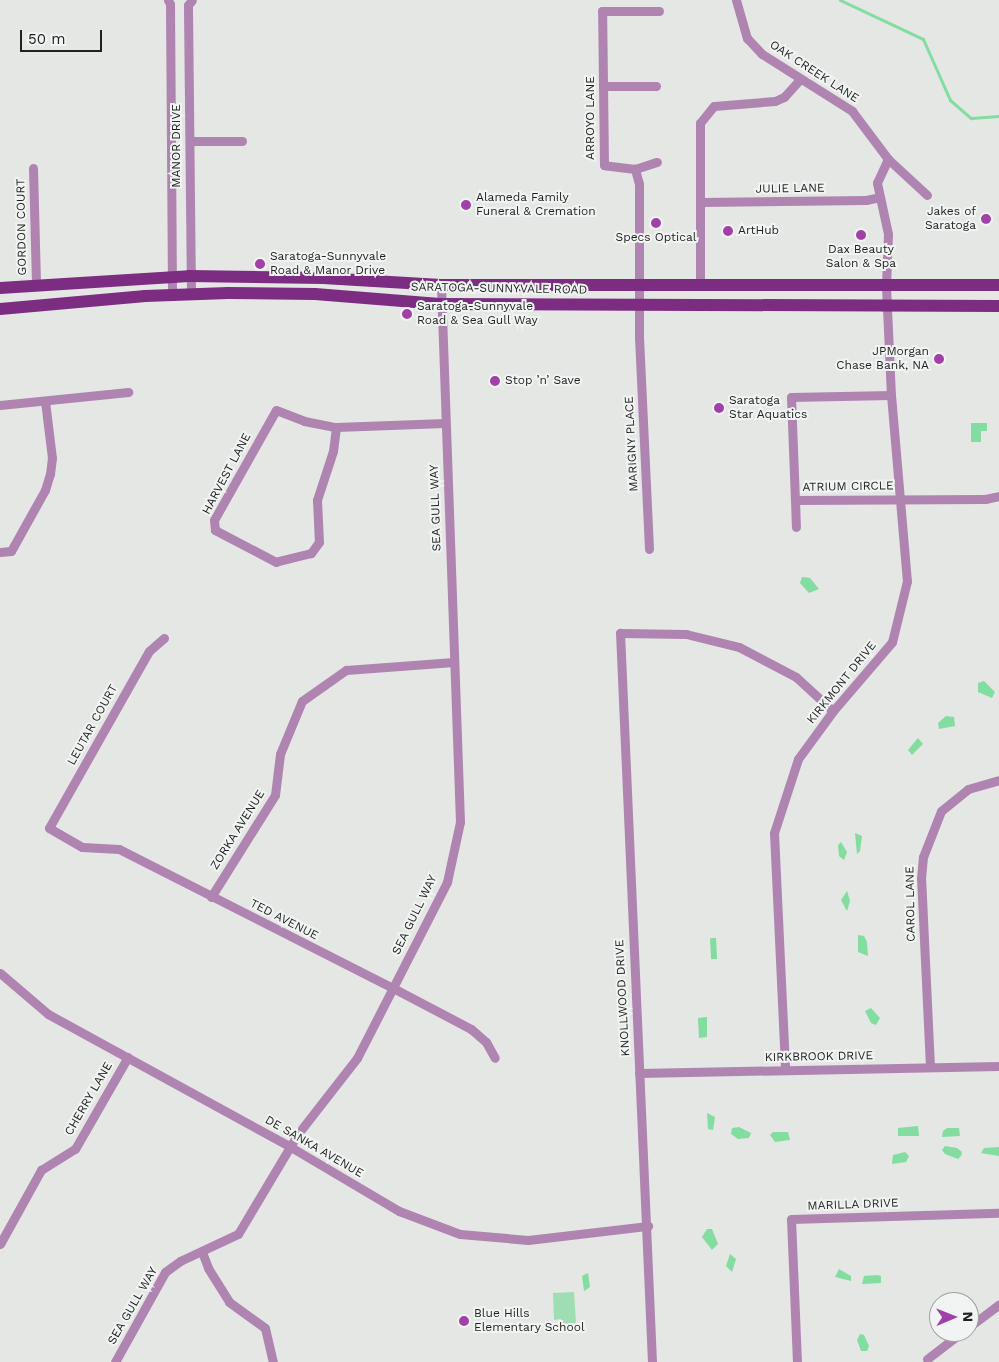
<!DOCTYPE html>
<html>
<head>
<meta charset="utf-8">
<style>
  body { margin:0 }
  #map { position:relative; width:999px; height:1362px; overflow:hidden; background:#e4e7e4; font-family:"Work Sans",sans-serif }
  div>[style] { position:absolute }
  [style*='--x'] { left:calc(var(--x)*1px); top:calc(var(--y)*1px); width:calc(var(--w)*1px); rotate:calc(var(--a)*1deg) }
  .green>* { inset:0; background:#9fddb2 }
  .water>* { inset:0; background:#83dca0; transform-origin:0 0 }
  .stream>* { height:3px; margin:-1.5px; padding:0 1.5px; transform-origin:1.5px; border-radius:1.5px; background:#83dca0 }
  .minor>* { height:9px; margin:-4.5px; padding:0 4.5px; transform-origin:4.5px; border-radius:4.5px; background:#af84b1 }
  .primary>* { height:12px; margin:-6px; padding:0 6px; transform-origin:6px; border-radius:6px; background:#7c2c81 }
  .dots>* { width:14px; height:14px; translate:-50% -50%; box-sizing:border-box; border:2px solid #f1f4f2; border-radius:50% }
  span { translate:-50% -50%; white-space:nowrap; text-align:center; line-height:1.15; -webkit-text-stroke:4px #f1f4f2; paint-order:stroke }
  .street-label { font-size:12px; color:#1f2120 }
  .poi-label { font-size:12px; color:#1f2120 }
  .left { translate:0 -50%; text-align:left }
  .right { translate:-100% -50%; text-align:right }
  .north { position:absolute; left:929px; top:1292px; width:50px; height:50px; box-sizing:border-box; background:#f1f4f2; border:1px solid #9da09e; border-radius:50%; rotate:89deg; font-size:14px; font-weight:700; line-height:20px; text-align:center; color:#1f2120 }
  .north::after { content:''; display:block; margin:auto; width:18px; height:22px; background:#a141a8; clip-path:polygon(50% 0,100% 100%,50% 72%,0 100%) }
  .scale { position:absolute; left:20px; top:30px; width:82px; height:22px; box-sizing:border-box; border:2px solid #1f2120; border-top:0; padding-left:6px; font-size:15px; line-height:18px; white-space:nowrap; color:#1f2120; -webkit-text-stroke:4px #f1f4f2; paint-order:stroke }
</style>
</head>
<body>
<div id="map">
  <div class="green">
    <i style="clip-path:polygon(574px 1292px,576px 1323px,561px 1324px,561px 1319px,554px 1320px,553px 1293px)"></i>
  </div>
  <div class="water">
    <i style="clip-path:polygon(971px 423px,987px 423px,987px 431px,981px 431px,981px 442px,971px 442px)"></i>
    <i style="clip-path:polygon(802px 577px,810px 578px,819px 589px,809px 593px,800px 583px)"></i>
    <i style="clip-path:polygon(984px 681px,995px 692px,992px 698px,978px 692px,978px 683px)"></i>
    <i style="clip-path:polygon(946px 716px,954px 717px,955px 726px,939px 729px,938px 723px)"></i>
    <i style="clip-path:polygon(918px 738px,923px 744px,912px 755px,908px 750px)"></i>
    <i style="clip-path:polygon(855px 833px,862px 836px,860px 851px,857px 854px)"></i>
    <i style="clip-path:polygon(841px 842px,847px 852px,844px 860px,839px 856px,838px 845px)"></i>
    <i style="clip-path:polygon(847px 891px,850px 901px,847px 911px,841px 900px)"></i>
    <i style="clip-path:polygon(858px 935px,864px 936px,867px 942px,868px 956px,858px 952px)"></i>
    <i style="left:716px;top:938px;width:21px;height:6px;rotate:87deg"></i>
    <i style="clip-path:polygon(871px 1008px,880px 1018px,876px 1025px,871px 1023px,865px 1011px)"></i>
    <i style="clip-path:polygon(707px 1017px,707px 1037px,699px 1038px,698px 1018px)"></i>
    <i style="clip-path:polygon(707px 1113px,715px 1117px,713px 1130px,708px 1129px)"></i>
    <i style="clip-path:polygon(918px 1126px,919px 1136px,898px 1136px,898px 1128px)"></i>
    <i style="clip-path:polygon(739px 1127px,751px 1133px,749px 1138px,738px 1139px,731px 1134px,732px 1128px)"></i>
    <i style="clip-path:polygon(947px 1128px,959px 1128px,960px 1136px,942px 1137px,943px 1131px)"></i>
    <i style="clip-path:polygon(773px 1132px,788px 1132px,790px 1140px,775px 1142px,770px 1135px)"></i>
    <i style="clip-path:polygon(945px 1146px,957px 1148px,962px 1152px,961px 1156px,958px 1159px,945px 1154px,942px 1150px)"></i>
    <i style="clip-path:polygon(999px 1147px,999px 1156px,981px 1153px,984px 1148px)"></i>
    <i style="clip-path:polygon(905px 1152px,909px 1156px,906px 1162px,892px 1164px,893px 1155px)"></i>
    <i style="clip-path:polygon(707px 1229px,712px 1229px,718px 1244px,712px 1250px,702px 1237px)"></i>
    <i style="clip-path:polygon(730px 1254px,736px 1259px,732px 1272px,726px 1266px)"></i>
    <i style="clip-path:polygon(839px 1269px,851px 1276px,851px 1281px,835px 1277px)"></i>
    <i style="clip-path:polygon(588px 1273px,590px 1287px,584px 1291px,582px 1276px)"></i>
    <i style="clip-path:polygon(877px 1275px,881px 1276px,881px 1283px,862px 1284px,864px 1276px)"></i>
    <i style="clip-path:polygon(860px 1334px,864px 1335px,869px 1346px,867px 1351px,861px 1351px,857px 1340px)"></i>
  </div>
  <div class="stream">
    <i style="--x:840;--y:0;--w:92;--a:25.2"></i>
    <i style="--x:923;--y:39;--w:67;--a:66.1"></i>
    <i style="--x:950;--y:100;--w:28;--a:41"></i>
    <i style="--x:971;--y:118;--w:28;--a:-4"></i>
  </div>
  <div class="minor">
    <i style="--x:168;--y:0;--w:4;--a:63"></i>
    <i style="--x:170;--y:4;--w:291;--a:89.6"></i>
    <i style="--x:736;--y:0;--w:40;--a:74"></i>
    <i style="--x:747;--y:38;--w:22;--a:47"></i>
    <i style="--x:762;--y:54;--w:107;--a:32.3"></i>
    <i style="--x:852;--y:111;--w:60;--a:53.1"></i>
    <i style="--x:888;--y:159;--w:26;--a:115"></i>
    <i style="--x:877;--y:183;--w:52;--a:77.8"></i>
    <i style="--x:888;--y:234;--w:52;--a:92.2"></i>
    <i style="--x:886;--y:286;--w:109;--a:87.4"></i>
    <i style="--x:891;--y:395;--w:187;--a:85.1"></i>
    <i style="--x:907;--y:581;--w:63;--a:103.8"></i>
    <i style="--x:892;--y:642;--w:91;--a:130.5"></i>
    <i style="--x:833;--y:711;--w:59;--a:126.1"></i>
    <i style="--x:798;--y:759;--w:78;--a:108"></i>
    <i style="--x:774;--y:833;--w:237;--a:87.3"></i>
    <i style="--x:604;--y:86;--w:52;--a:0"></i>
    <i style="--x:190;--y:141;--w:52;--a:0"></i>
    <i style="--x:888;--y:159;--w:53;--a:42.7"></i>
    <i style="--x:33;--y:168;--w:117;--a:88.5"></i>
    <i style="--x:635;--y:169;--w:23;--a:-18"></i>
    <i style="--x:701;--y:202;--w:165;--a:-0.7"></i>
    <i style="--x:866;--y:200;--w:14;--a:-12"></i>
    <i style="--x:700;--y:283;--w:160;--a:-90"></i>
    <i style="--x:700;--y:123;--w:22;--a:-51"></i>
    <i style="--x:714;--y:106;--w:61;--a:-4.7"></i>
    <i style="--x:775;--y:101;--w:10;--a:-24"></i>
    <i style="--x:784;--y:97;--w:24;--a:-48"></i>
    <i style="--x:191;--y:294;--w:289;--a:-90.6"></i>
    <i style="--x:188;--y:5;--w:6;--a:-51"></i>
    <i style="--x:891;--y:395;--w:100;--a:178.9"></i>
    <i style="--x:791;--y:397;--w:103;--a:87.8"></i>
    <i style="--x:795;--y:500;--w:190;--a:-0.3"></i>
    <i style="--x:985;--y:499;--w:14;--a:-12"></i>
    <i style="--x:0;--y:405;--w:129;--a:-5.8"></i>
    <i style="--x:336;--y:427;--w:24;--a:97"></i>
    <i style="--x:333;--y:451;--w:52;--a:108.1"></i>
    <i style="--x:317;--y:500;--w:42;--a:87.3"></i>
    <i style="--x:319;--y:542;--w:14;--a:126"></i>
    <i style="--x:311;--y:553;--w:36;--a:166"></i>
    <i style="--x:276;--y:562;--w:69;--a:-152.3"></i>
    <i style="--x:215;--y:530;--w:10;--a:-96"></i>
    <i style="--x:214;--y:520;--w:126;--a:-60.6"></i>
    <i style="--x:276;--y:410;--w:30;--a:21"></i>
    <i style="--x:304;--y:421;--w:33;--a:11"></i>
    <i style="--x:336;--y:427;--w:109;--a:-2.1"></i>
    <i style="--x:795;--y:500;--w:27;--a:88"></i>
    <i style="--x:649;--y:549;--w:211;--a:-92.7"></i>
    <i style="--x:639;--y:338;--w:154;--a:-90"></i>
    <i style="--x:639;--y:184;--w:16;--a:-105"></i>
    <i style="--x:635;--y:169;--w:31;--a:-173"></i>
    <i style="--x:604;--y:165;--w:154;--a:-90.7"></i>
    <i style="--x:602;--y:11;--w:57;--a:0"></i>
    <i style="--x:0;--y:552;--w:11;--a:-5"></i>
    <i style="--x:11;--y:551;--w:70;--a:-60.9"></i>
    <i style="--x:45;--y:490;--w:17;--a:-73"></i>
    <i style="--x:50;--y:474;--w:16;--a:-83"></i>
    <i style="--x:52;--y:458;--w:57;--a:-97"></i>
    <i style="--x:164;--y:638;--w:20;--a:139"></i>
    <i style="--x:149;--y:651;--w:203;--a:119.5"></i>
    <i style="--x:49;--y:828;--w:38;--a:30"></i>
    <i style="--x:82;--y:847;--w:37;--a:3"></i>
    <i style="--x:119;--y:849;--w:307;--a:26.9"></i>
    <i style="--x:393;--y:988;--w:88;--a:27.7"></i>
    <i style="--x:471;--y:1029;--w:20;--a:41"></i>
    <i style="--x:486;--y:1042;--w:18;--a:61"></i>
    <i style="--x:211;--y:897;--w:120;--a:-57.9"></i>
    <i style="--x:275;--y:795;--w:41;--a:-83"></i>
    <i style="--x:280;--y:754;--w:57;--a:-67.5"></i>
    <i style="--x:302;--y:701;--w:54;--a:-35.2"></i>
    <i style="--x:346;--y:670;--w:108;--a:-4.2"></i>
    <i style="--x:0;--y:973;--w:63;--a:40.5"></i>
    <i style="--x:48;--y:1014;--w:275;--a:28.7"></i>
    <i style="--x:289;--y:1146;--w:128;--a:30.6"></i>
    <i style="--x:399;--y:1211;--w:65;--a:20.7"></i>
    <i style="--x:460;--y:1234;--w:68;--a:5"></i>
    <i style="--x:528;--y:1240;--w:121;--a:-6.7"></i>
    <i style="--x:930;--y:1067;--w:188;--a:-92.7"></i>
    <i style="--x:921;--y:879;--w:22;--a:-85"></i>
    <i style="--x:923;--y:857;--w:49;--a:-68.6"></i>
    <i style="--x:941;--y:811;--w:35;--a:-39"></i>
    <i style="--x:968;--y:789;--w:32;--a:-16"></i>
    <i style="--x:639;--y:1073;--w:360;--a:-1.1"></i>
    <i style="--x:0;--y:1244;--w:85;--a:-61"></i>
    <i style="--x:41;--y:1170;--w:40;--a:-32"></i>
    <i style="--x:75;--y:1149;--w:106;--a:-60.1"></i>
    <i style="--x:202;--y:1252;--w:17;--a:69"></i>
    <i style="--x:208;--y:1268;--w:40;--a:58"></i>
    <i style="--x:229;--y:1302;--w:44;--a:35.8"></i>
    <i style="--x:265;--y:1328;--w:35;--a:77"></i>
    <i style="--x:969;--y:1327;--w:38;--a:-37"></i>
    <i style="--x:927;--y:1359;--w:44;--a:-37.6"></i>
    <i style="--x:115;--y:1362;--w:103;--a:-60.9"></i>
    <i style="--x:165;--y:1272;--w:19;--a:-36"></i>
    <i style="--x:180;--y:1261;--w:64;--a:-25"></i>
    <i style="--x:238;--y:1234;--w:115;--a:-59.2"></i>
    <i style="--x:297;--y:1135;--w:98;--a:-52.1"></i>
    <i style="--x:357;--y:1058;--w:198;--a:-62.9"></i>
    <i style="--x:447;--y:882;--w:61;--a:-77.8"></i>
    <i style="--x:460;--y:822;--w:537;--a:-92.03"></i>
    <i style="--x:652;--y:1362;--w:730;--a:-92.51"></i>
    <i style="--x:620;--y:633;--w:66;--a:0.9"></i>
    <i style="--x:686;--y:634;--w:55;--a:13.8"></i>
    <i style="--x:739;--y:647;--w:64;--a:27.8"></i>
    <i style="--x:796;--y:677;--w:50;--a:42.6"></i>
    <i style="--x:797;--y:1362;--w:143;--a:-92.4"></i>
    <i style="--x:791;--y:1219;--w:208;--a:-1.7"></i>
  </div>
  <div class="primary">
    <i style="--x:0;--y:288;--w:189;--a:-3.6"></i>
    <i style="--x:189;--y:276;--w:134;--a:0.9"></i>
    <i style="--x:323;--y:278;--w:118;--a:3.4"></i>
    <i style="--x:441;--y:285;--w:558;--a:0"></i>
    <i style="--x:0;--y:309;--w:146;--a:-5.1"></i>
    <i style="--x:145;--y:296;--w:83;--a:-2.1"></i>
    <i style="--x:228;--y:293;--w:87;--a:0.7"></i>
    <i style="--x:315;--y:294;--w:125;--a:4.6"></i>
    <i style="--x:440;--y:304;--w:559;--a:0.2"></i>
  </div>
  <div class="dots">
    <i style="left:466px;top:205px;background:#a141a8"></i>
    <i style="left:986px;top:219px;background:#a141a8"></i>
    <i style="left:656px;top:223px;background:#a141a8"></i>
    <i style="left:728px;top:231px;background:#a141a8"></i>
    <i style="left:861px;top:235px;background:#a141a8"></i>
    <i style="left:260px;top:264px;background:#a141a8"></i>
    <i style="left:407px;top:314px;background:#a141a8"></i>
    <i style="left:939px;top:359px;background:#a141a8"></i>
    <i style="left:495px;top:381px;background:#a141a8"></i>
    <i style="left:719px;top:408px;background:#a141a8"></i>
    <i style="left:464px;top:1321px;background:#a141a8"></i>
  </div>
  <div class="street-label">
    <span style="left:814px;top:72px;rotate:33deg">OAK CREEK LANE</span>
    <span style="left:591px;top:118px;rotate:-90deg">ARROYO LANE</span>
    <span style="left:177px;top:146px;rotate:-90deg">MANOR DRIVE</span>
    <span style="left:790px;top:189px;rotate:-1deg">JULIE LANE</span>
    <span style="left:22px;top:227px;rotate:-91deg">GORDON COURT</span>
    <span style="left:499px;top:289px;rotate:1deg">SARATOGA-SUNNYVALE ROAD</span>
    <span style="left:632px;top:444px;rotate:-93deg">MARIGNY PLACE</span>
    <span style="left:227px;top:474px;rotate:-62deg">HARVEST LANE</span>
    <span style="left:848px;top:487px;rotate:-1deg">ATRIUM CIRCLE</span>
    <span style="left:436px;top:508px;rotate:-92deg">SEA GULL WAY</span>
    <span style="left:842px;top:683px;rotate:-51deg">KIRKMONT DRIVE</span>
    <span style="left:93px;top:725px;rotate:-61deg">LEUTAR COURT</span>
    <span style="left:238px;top:830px;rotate:-58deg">ZORKA AVENUE</span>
    <span style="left:911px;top:904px;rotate:-91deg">CAROL LANE</span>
    <span style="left:415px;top:915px;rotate:-64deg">SEA GULL WAY</span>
    <span style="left:284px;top:920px;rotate:27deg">TED AVENUE</span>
    <span style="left:623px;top:998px;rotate:-93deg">KNOLLWOOD DRIVE</span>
    <span style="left:819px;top:1057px;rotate:-1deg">KIRKBROOK DRIVE</span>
    <span style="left:89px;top:1099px;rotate:-60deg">CHERRY LANE</span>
    <span style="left:314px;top:1147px;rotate:30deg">DE SANKA AVENUE</span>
    <span style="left:853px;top:1205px;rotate:-2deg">MARILLA DRIVE</span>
    <span style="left:133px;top:1306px;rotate:-60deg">SEA GULL WAY</span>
  </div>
  <div class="poi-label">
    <span class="left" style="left:476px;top:205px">Alameda Family<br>Funeral &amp; Cremation</span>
    <span class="right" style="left:976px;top:219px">Jakes of<br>Saratoga</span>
    <span class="left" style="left:738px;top:231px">ArtHub</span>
    <span style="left:656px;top:238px">Specs Optical</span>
    <span style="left:861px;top:257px">Dax Beauty<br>Salon &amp; Spa</span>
    <span class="left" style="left:270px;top:264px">Saratoga-Sunnyvale<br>Road &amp; Manor Drive</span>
    <span class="left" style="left:417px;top:314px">Saratoga-Sunnyvale<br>Road &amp; Sea Gull Way</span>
    <span class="right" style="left:929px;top:359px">JPMorgan<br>Chase Bank, NA</span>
    <span class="left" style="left:505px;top:381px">Stop ’n’ Save</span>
    <span class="left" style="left:729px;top:408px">Saratoga<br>Star Aquatics</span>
    <span class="left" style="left:474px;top:1321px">Blue Hills<br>Elementary School</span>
  </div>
  <div class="north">N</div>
  <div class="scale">50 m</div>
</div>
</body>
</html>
